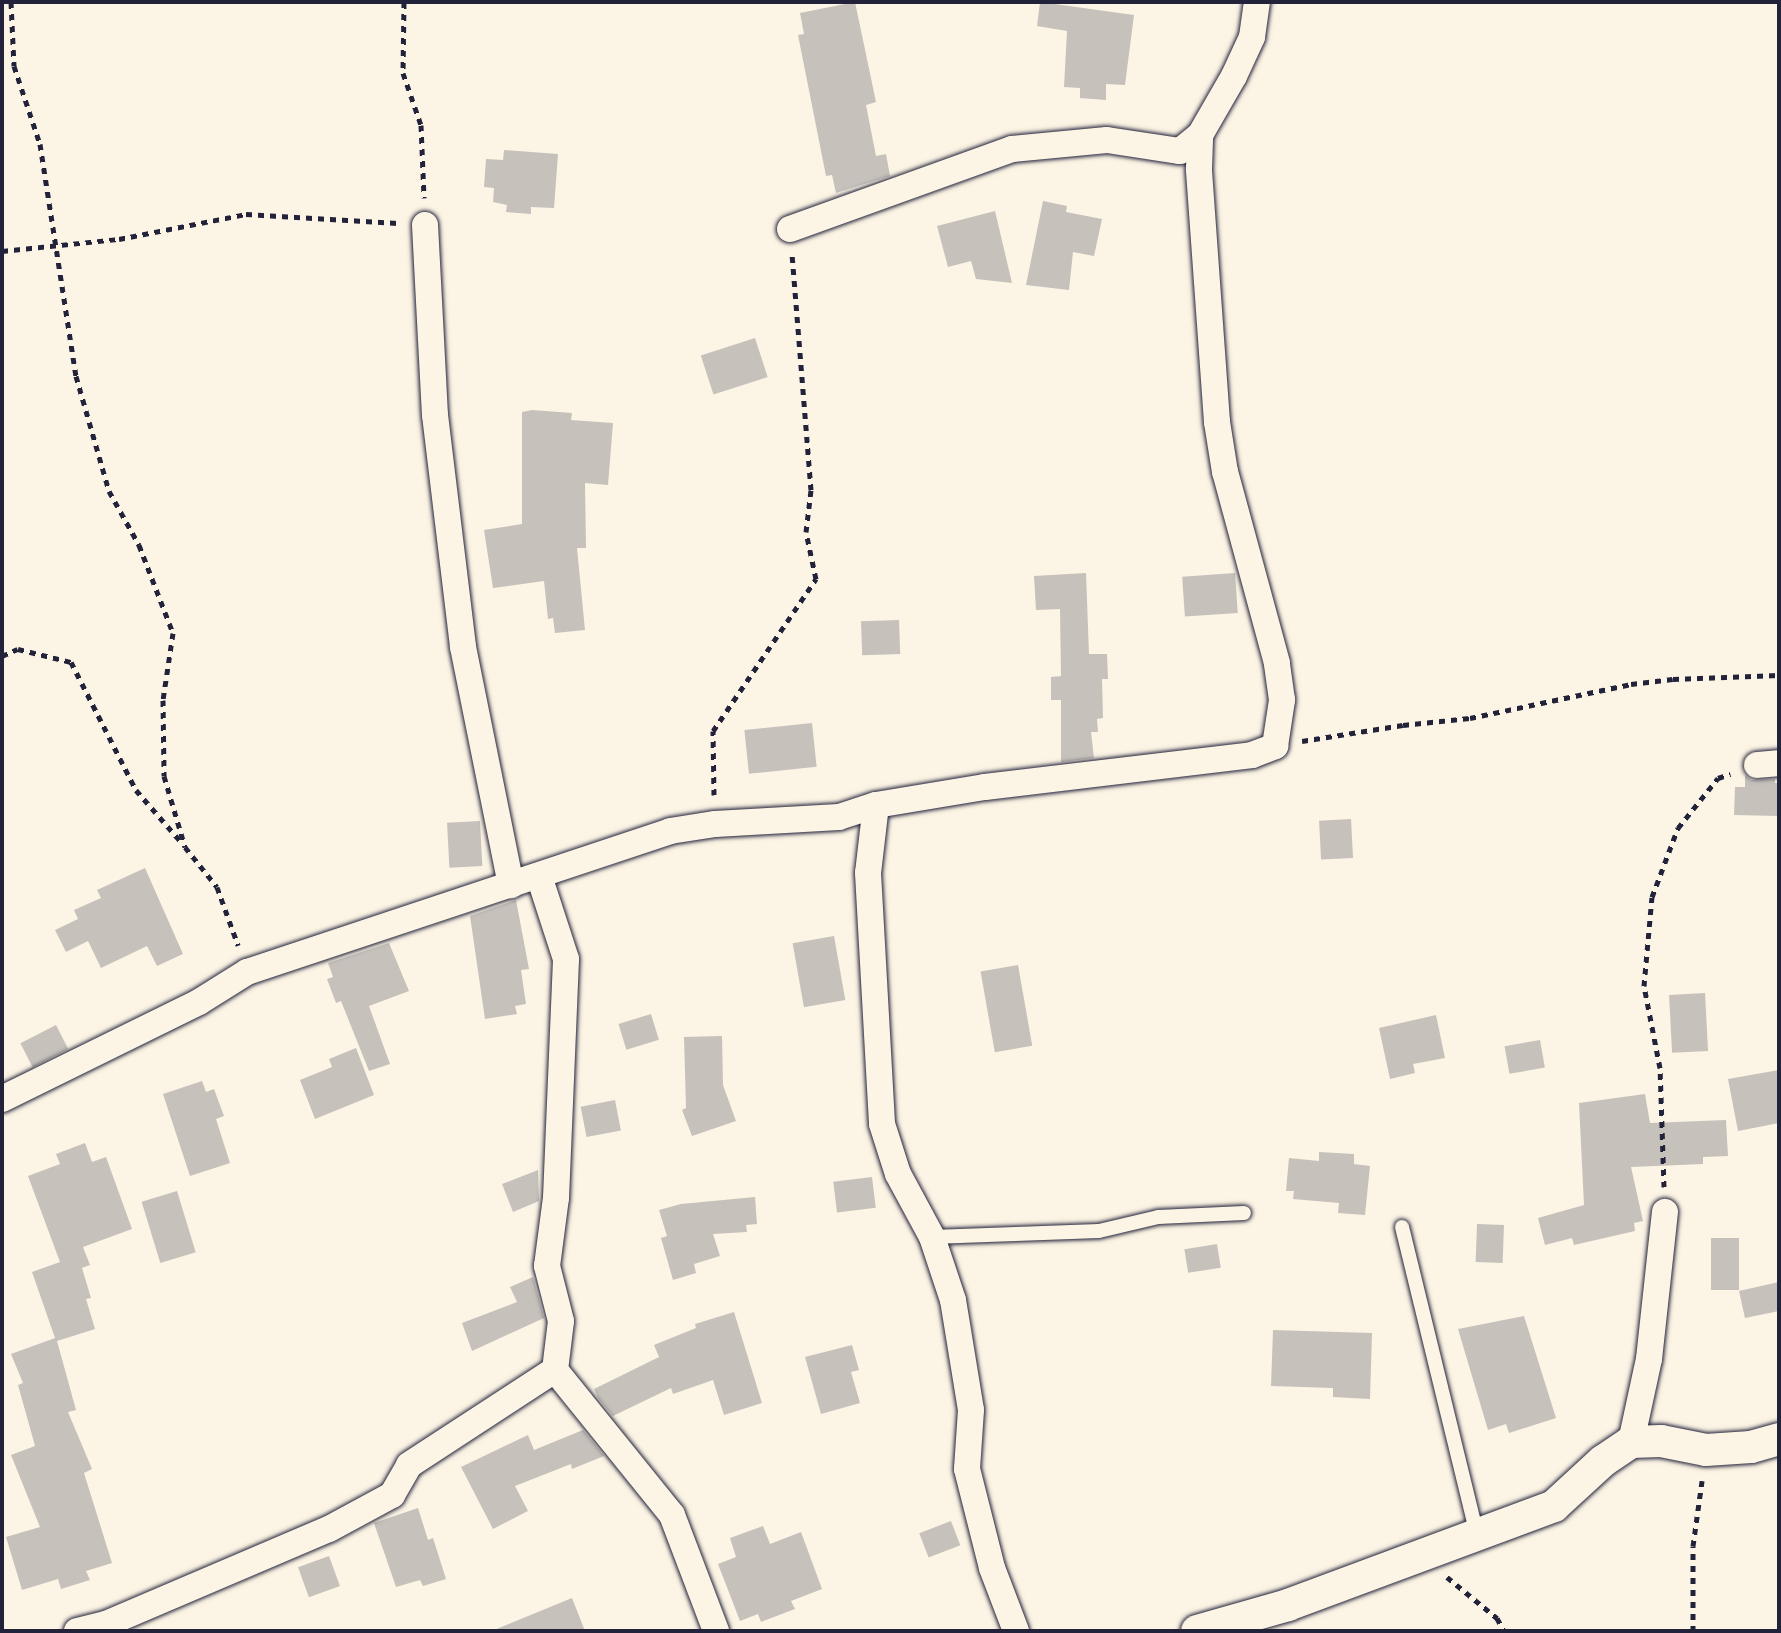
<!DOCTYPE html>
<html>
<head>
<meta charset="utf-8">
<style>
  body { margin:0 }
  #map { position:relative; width:1781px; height:1633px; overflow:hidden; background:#fcf5e5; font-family:"Playpen Sans",sans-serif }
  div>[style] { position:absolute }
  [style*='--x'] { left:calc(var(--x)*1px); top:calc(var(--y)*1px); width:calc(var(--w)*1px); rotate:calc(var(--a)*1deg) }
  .building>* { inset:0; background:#c6c1bb; transform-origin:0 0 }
  .path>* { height:5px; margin-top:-2.5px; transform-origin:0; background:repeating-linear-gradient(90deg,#22223b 0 6px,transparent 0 12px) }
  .roads { filter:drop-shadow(0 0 2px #22223b) drop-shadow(0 0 2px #22223b) }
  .service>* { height:14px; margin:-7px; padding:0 7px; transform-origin:7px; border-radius:7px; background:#fcf5e5 }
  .minor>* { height:26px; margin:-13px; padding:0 13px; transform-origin:13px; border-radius:13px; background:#fcf5e5 }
  .tertiary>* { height:32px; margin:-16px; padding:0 16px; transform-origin:16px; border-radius:16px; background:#fcf5e5 }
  span { translate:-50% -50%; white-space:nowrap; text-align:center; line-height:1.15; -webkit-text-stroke:7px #fcf5e5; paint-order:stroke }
  .frame { position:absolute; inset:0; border:4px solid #22223b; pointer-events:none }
</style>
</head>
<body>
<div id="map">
  <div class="building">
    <i style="clip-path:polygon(855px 2px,876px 102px,866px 105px,876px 156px,886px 154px,890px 176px,836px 193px,832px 175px,826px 176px,798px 35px,804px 34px,800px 13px)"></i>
    <i style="clip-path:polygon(1040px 2px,1134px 15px,1125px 85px,1106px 84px,1106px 100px,1080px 98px,1080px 88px,1064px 87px,1067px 31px,1037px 26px)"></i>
    <i style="clip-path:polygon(504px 150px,558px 154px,554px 208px,531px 207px,531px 214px,506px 212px,507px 205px,493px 202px,494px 188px,484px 187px,486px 159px,503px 160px)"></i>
    <i style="clip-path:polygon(1043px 201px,1067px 206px,1066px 212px,1102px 219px,1094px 256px,1073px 252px,1069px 290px,1026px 285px)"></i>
    <i style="clip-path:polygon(995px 211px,1012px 283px,976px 279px,971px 261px,948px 267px,937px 226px)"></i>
    <i style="left:755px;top:338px;width:41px;height:57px;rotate:72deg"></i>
    <i style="clip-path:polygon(532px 410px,572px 413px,571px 420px,613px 423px,608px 485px,585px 483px,586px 548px,577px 548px,585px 630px,555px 633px,553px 618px,548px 619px,544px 581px,493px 588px,484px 530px,522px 524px,522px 412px)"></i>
    <i style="clip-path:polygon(1086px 573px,1089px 654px,1107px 654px,1108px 679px,1102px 679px,1103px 718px,1097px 719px,1098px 732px,1091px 732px,1094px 758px,1061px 762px,1061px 700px,1051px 700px,1051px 677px,1061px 676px,1060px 609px,1036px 610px,1034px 576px)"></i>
    <i style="left:1235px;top:573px;width:40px;height:53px;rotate:86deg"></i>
    <i style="left:899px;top:620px;width:34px;height:38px;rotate:88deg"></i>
    <i style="left:812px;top:723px;width:44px;height:68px;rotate:84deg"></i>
    <i style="clip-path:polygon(1745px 775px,1751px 780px,1775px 779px,1775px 783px,1779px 783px,1779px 816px,1734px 815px,1735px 787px,1745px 787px)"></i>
    <i style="left:1351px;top:819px;width:39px;height:32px;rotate:87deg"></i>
    <i style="left:480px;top:821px;width:45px;height:33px;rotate:87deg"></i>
    <i style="clip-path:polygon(145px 868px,183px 954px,157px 966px,147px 946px,101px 968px,88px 941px,66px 952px,55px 930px,78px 919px,74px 910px,101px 898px,97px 890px)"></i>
    <i style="clip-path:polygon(516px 900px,529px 969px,521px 970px,526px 1004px,515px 1006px,517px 1014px,485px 1019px,470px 916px)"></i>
    <i style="left:834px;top:936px;width:65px;height:42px;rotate:80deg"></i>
    <i style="clip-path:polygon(389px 943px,409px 991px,369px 1006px,390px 1064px,369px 1071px,341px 1001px,336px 1003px,327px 979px,333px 977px,328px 963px)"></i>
    <i style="left:1018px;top:965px;width:82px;height:38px;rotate:80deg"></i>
    <i style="left:1705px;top:993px;width:58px;height:36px;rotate:87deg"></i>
    <i style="left:651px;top:1014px;width:27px;height:34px;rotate:73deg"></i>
    <i style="clip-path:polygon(1436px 1015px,1445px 1058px,1413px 1064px,1415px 1073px,1390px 1079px,1379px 1028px)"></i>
    <i style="left:56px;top:1025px;width:27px;height:40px;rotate:63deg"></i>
    <i style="clip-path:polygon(722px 1036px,723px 1085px,736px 1121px,692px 1136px,682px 1110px,686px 1108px,684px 1037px)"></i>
    <i style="left:1540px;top:1040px;width:28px;height:36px;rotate:80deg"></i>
    <i style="clip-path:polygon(356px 1048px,374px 1095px,315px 1119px,300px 1080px,332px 1067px,329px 1059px)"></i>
    <i style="clip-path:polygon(1779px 1070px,1779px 1123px,1738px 1131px,1728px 1079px)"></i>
    <i style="clip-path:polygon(202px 1081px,206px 1092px,214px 1089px,224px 1116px,216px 1119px,230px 1163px,190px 1176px,163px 1094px)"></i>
    <i style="clip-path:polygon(1645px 1094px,1650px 1123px,1726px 1120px,1728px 1156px,1703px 1157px,1703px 1164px,1631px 1167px,1643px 1221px,1634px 1223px,1635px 1231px,1574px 1245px,1572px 1238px,1545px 1245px,1538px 1218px,1584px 1205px,1579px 1103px)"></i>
    <i style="left:615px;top:1100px;width:31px;height:35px;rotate:79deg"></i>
    <i style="clip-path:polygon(85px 1143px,92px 1162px,106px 1157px,132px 1229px,83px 1247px,90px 1265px,82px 1268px,91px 1298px,86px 1299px,95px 1329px,57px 1341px,76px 1410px,68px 1412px,92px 1469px,84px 1473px,112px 1563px,86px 1571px,90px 1580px,61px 1589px,58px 1579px,22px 1590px,6px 1537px,40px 1527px,11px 1455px,35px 1446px,18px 1385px,23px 1383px,11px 1354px,55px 1338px,32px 1272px,60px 1262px,28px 1176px,60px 1164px,56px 1154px)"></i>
    <i style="clip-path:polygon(1319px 1152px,1354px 1154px,1354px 1164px,1370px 1166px,1365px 1215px,1338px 1213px,1339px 1203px,1293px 1199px,1294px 1191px,1286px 1191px,1289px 1158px,1319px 1161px)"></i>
    <i style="clip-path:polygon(538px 1170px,539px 1201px,513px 1212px,502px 1184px)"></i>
    <i style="left:872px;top:1177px;width:31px;height:39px;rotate:83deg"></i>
    <i style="left:177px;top:1191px;width:64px;height:37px;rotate:73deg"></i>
    <i style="clip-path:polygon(755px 1197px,757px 1224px,746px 1225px,747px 1232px,713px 1234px,720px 1256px,694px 1264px,696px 1273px,673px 1280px,661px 1238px,667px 1236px,659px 1210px,681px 1204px)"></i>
    <i style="left:1477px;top:1224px;width:27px;height:38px;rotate:2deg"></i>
    <i style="left:1711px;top:1238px;width:28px;height:52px"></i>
    <i style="left:1217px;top:1244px;width:24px;height:33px;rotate:81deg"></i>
    <i style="clip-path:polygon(533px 1277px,544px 1318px,472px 1351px,462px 1323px,517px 1302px,510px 1287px)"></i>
    <i style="clip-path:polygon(1779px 1282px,1779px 1311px,1745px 1318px,1739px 1291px)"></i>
    <i style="clip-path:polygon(734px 1312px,762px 1403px,724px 1415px,713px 1380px,673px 1394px,671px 1388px,613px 1416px,598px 1398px,594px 1389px,659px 1357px,654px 1345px,696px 1328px,695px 1324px)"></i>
    <i style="clip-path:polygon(1524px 1316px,1556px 1418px,1509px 1433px,1506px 1424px,1488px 1430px,1458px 1329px)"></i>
    <i style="clip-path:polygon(1273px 1330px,1372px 1333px,1370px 1399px,1333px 1397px,1333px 1388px,1271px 1386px)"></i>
    <i style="clip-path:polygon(852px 1345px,859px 1370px,851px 1372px,860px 1403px,821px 1414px,805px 1357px)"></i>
    <i style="clip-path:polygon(583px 1430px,604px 1456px,572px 1469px,571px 1464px,515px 1486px,528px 1511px,493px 1529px,461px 1467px,528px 1435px,534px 1450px)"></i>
    <i style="clip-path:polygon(418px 1508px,428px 1540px,433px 1538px,446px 1579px,423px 1586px,420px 1580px,396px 1587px,374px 1523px)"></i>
    <i style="left:951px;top:1521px;width:26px;height:34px;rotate:69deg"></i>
    <i style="clip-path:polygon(763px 1526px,770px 1544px,801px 1532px,822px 1589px,791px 1601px,795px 1609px,761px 1622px,758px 1614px,740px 1621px,718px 1564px,736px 1557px,730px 1538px)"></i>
    <i style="left:329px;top:1556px;width:32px;height:33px;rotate:70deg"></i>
    <i style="clip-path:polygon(572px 1598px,585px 1631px,494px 1631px,494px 1630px)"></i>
  </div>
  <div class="path">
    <i style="--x:11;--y:2;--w:64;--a:87.3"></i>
    <i style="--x:14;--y:66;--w:82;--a:71.6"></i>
    <i style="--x:40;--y:144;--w:235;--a:81.2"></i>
    <i style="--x:76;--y:376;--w:120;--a:74"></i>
    <i style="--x:109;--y:491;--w:62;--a:60.9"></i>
    <i style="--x:139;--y:545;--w:94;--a:68.9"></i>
    <i style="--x:173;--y:633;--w:68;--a:98.5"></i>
    <i style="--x:163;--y:700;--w:76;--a:89.2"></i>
    <i style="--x:164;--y:776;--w:74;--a:73.5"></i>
    <i style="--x:185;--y:847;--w:51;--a:51.3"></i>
    <i style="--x:217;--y:887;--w:62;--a:70.1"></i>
    <i style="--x:404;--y:2;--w:71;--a:90.8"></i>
    <i style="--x:403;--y:73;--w:55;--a:70.9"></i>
    <i style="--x:421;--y:125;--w:73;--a:87.6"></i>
    <i style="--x:2;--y:251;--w:118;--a:-5.9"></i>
    <i style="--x:119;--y:239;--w:129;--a:-11.1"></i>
    <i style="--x:246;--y:214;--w:152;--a:3.4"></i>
    <i style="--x:2;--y:656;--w:17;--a:-24"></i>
    <i style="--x:18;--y:649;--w:55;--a:13.8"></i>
    <i style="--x:71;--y:662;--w:144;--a:63.1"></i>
    <i style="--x:136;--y:790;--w:70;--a:49"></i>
    <i style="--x:1302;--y:741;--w:102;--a:-9"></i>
    <i style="--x:1403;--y:725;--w:67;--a:-6"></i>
    <i style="--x:1470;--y:718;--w:165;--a:-11.9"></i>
    <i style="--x:1631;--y:684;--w:42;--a:-6.8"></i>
    <i style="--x:1673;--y:679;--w:106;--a:-2.2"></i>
    <i style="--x:714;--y:795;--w:64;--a:-90.9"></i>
    <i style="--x:713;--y:731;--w:184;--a:-55.9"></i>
    <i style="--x:816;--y:579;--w:48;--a:-102"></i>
    <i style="--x:806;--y:532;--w:42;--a:-83.2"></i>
    <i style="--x:811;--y:490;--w:236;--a:-94.6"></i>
    <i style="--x:1664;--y:1187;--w:119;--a:-91.9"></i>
    <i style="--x:1660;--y:1068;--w:84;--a:-101"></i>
    <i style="--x:1644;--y:986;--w:89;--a:-84.9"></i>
    <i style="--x:1652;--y:897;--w:74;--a:-69.4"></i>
    <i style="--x:1678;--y:828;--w:64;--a:-51.3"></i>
    <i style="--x:1718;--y:778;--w:13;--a:-18"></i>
    <i style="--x:1447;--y:1577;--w:65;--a:39.4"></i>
    <i style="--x:1497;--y:1618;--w:15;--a:62"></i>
    <i style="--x:1693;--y:1631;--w:85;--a:-90"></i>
    <i style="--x:1693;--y:1546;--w:66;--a:-82.1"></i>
  </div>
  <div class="roads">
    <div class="service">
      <i style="--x:1402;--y:1227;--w:317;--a:76.3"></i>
      <i style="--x:932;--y:1237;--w:167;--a:-2.1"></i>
      <i style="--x:1099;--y:1231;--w:61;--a:-13.3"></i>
      <i style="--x:1158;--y:1217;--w:86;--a:-2.7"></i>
    </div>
    <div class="minor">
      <i style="--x:425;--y:225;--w:190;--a:87"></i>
      <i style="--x:435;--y:415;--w:234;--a:83.1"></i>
      <i style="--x:463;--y:647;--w:243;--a:78.6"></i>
      <i style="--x:790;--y:229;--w:236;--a:-19.8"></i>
      <i style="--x:1012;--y:149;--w:95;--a:-5.4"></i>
      <i style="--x:1107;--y:140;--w:74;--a:8.6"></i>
      <i style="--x:1180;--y:151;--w:26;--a:-39"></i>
      <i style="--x:1757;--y:765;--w:22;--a:-5"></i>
      <i style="--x:876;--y:805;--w:68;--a:96.7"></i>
      <i style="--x:868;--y:873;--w:251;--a:86.8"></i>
      <i style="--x:882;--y:1124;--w:52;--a:72.3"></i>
      <i style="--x:898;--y:1174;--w:72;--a:61.6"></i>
      <i style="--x:932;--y:1237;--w:66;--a:71.6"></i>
      <i style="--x:953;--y:1300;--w:111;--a:80.7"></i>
      <i style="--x:971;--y:1410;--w:59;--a:93.9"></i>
      <i style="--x:967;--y:1469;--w:102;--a:75.8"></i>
      <i style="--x:992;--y:1568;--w:67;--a:69.1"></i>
      <i style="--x:2;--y:1099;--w:220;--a:-26.2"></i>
      <i style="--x:199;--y:1002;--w:57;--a:-32"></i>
      <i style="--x:247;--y:972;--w:446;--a:-18.4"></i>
      <i style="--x:670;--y:831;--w:46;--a:-8.8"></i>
      <i style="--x:715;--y:824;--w:124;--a:-3.2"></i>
      <i style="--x:839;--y:817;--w:39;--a:-18"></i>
      <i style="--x:876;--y:805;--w:110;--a:-9.4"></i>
      <i style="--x:985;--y:787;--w:269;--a:-6.8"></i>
      <i style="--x:1252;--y:755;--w:25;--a:-21"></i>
      <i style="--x:1275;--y:746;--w:47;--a:-81.3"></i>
      <i style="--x:1282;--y:700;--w:37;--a:-98"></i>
      <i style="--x:1277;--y:663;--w:198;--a:-105.2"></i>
      <i style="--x:1225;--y:472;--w:51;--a:-99.1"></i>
      <i style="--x:1217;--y:422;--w:254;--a:-94.1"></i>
      <i style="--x:1199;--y:169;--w:34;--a:-88"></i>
      <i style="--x:1200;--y:135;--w:68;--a:-60"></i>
      <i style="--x:1234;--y:76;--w:43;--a:-65.2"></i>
      <i style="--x:1252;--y:37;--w:35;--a:-82"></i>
      <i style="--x:555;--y:1370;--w:186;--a:51.1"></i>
      <i style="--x:672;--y:1515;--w:124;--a:69.2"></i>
      <i style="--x:1631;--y:1442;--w:85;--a:-77.8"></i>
      <i style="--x:1649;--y:1359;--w:148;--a:-83.8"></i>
      <i style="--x:77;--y:1631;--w:30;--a:-14"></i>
      <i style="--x:106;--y:1624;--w:242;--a:-23.1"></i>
      <i style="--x:329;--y:1529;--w:72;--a:-28.4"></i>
      <i style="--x:392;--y:1495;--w:34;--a:-60"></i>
      <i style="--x:409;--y:1465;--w:174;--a:-33.1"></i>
      <i style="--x:555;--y:1370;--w:49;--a:-83"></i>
      <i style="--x:561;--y:1321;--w:57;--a:-104.3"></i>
      <i style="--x:547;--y:1266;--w:69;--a:-82.5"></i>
      <i style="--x:556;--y:1198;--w:239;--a:-87.6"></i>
      <i style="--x:566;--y:959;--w:87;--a:-108"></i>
    </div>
    <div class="tertiary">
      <i style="--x:1197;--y:1631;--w:95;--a:-15.9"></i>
      <i style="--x:1288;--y:1605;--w:284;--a:-20.4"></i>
      <i style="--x:1554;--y:1506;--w:67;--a:-42.6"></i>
      <i style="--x:1603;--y:1461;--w:34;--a:-34"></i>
      <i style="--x:1631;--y:1442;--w:30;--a:-2"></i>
      <i style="--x:1661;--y:1441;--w:46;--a:11.3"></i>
      <i style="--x:1706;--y:1450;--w:45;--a:-3.8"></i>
      <i style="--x:1751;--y:1447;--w:29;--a:-16"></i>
    </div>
  </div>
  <div class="frame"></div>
</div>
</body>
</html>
